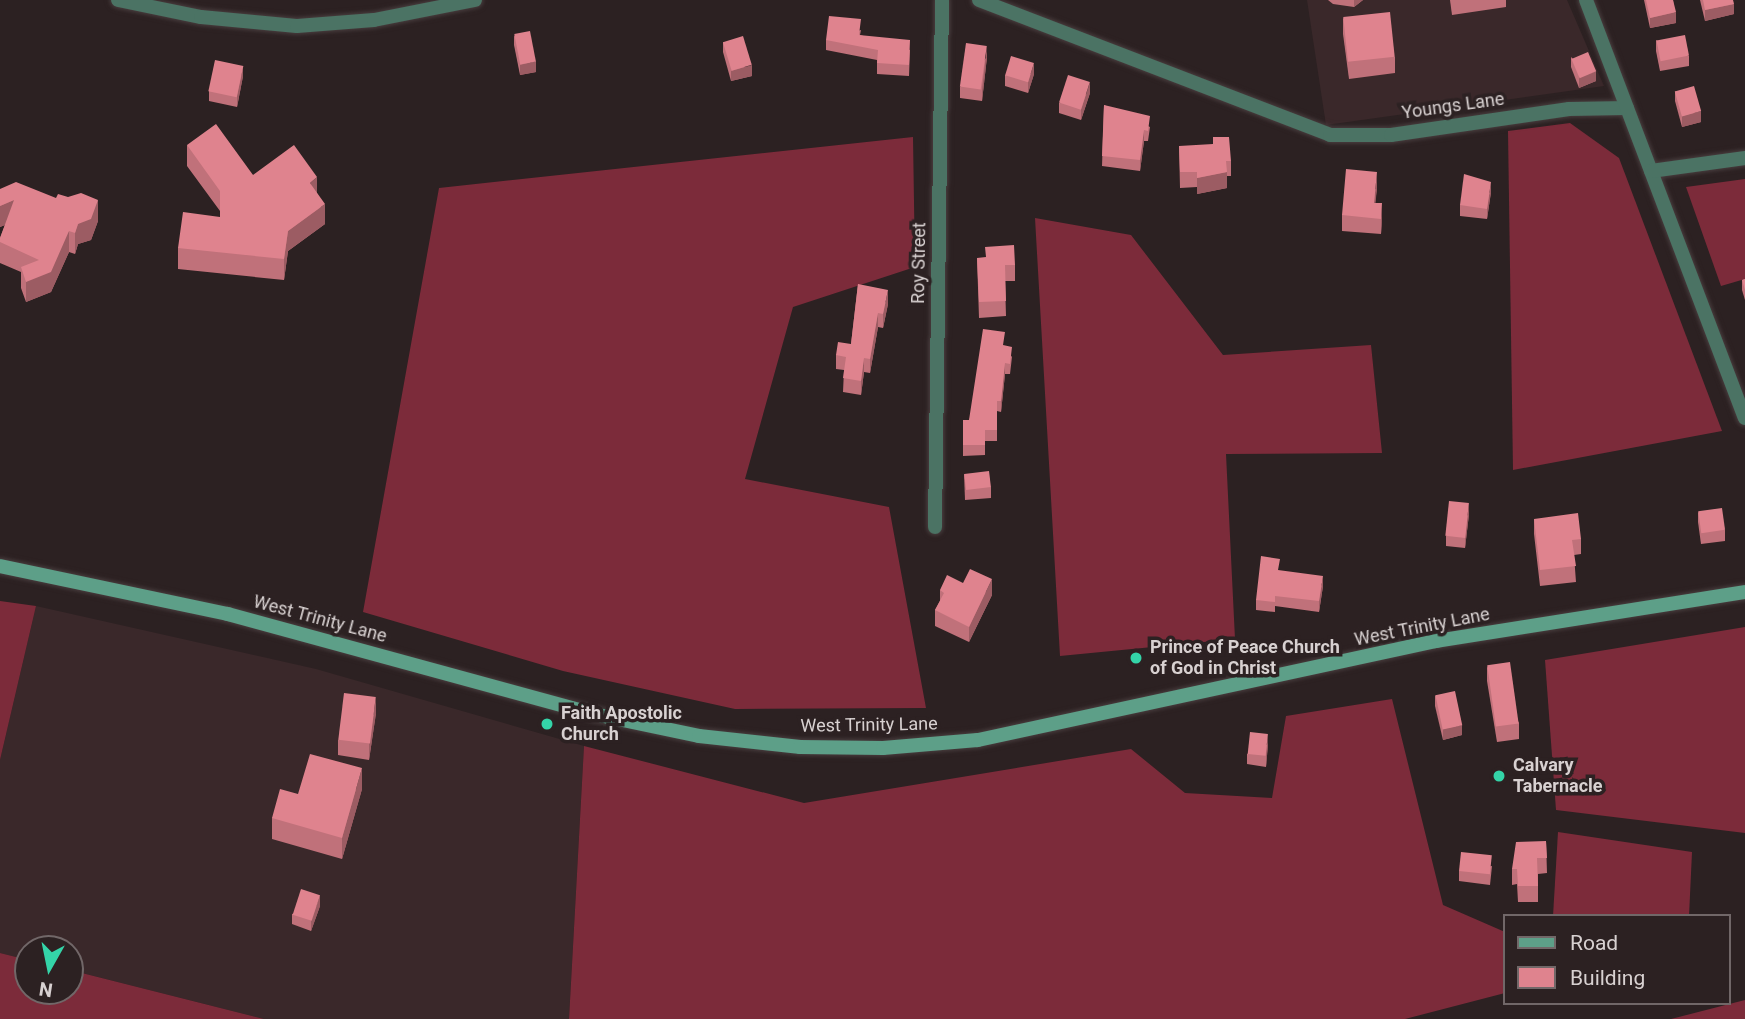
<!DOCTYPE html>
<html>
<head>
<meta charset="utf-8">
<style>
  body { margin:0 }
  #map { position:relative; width:1745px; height:1019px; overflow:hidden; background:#2c2122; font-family:Roboto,sans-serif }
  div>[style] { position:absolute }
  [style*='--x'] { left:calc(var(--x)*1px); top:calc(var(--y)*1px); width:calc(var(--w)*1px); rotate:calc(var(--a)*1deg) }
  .built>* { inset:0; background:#3a282a }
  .forest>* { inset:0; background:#7c2b3a }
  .roads { filter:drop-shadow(0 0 2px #483d3e) drop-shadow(0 0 2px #483d3e) }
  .minor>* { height:14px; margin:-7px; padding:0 7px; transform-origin:7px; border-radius:7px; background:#4b7364 }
  .secondary>* { height:14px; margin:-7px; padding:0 7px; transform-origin:7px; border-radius:7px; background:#5d9f88 }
  .wall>* { inset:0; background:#c0717a }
  .shaded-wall>* { inset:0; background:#9c5c63 }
  .building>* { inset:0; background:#df838e; transform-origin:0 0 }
  .dots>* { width:19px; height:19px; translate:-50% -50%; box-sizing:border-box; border:4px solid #2c2122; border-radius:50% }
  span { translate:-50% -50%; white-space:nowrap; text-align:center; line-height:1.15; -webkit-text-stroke:7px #2c2122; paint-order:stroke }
  .street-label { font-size:18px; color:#d8d1d1 }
  .poi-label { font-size:18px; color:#d8d1d1; font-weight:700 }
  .left { translate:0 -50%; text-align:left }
  .legend { position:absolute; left:1503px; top:914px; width:228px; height:91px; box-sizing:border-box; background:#2c2122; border:2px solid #716768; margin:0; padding:9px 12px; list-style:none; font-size:21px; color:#d8d1d1 }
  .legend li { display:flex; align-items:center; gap:14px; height:35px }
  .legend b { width:35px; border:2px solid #716768 }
  .north { position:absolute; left:14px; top:935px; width:70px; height:70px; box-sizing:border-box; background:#2c2122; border:2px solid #716768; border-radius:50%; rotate:189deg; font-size:19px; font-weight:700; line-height:28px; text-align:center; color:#d8d1d1 }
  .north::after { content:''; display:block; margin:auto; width:24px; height:32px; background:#34d4a8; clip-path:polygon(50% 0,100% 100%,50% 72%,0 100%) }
</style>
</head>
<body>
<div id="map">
  <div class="built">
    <i style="clip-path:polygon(1307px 0,1567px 0,1604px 86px,1326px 125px)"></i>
    <i style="clip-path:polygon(36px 606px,316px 669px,584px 746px,569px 1019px,264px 1019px,70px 970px,70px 949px,28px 949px,28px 960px,0 953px,0 760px)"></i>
  </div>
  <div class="forest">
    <i style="clip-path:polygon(1570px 123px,1619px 158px,1722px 431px,1513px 470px,1508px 131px)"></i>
    <i style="clip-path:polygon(913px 137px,915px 267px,793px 307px,745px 479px,889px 507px,926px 708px,735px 709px,563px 671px,363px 612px,439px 188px)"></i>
    <i style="clip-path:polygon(1745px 179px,1745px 279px,1721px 286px,1686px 187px)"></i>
    <i style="clip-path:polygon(1035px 218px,1131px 235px,1223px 355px,1371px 345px,1382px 453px,1226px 454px,1235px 639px,1060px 656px)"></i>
    <i style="clip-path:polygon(0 601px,36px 606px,0 760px)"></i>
    <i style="clip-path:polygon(1745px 627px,1745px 833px,1556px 810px,1545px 660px)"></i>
    <i style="clip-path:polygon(1392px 699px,1443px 905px,1505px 932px,1505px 993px,1405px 1019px,569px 1019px,584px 746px,804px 803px,1131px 749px,1185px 793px,1272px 798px,1286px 716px)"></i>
    <i style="clip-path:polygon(1558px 832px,1692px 852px,1689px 916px,1553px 916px)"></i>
    <i style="clip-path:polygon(0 953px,28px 960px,28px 991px,70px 991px,70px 970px,264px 1019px,0 1019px)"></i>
    <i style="clip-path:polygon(1745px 1000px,1745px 1019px,1671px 1019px)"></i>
  </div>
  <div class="roads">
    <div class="minor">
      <i style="--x:118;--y:0;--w:85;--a:11.6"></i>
      <i style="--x:201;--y:17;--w:96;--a:5.4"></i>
      <i style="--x:297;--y:26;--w:77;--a:-4.5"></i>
      <i style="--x:374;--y:20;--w:103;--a:-11.2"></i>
      <i style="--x:979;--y:0;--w:376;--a:21"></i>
      <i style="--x:1330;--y:135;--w:61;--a:0"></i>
      <i style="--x:1391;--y:135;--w:180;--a:-8.3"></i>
      <i style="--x:1569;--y:109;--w:58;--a:-1"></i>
      <i style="--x:1586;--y:0;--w:447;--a:69.2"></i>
      <i style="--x:1651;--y:171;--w:95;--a:-7.9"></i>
      <i style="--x:935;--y:527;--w:527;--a:-89.24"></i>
    </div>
    <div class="secondary">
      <i style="--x:0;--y:566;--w:233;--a:11.9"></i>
      <i style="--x:228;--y:614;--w:379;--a:15.3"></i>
      <i style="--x:594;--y:714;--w:107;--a:11.8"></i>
      <i style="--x:699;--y:736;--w:102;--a:6.2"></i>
      <i style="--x:800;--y:747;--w:83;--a:0.7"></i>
      <i style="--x:883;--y:748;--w:95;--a:-4.8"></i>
      <i style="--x:978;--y:740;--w:469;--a:-12.2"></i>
      <i style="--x:1436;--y:641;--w:313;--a:-9"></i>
    </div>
  </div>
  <div class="wall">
    <i style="clip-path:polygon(1328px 0,1363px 0,1354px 7px,1333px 4px)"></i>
    <i style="clip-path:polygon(1450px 0,1506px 0,1506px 7px,1452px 15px)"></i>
    <i style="clip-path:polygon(1644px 0,1673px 0,1676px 23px,1650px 28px)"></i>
    <i style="clip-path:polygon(1700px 0,1733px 0,1734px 14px,1705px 21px)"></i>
    <i style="clip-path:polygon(1343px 18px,1395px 57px,1395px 73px,1349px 79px,1343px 34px)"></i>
    <i style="clip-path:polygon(861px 30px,860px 35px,910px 50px,909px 76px,877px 74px,877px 60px,826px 50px,826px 40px)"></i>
    <i style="clip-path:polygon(514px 35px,536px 72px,520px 75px,514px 45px)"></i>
    <i style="clip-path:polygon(1656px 40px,1689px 56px,1689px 66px,1660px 71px,1656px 51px)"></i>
    <i style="clip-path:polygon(723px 42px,752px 76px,731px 81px,723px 52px)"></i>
    <i style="clip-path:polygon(987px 57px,982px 101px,960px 98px,960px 87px)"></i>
    <i style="clip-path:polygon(1571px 57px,1596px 81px,1579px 88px,1571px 67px)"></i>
    <i style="clip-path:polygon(1034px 74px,1028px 93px,1005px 86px,1005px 75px)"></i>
    <i style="clip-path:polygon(243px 76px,237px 107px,209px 101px,209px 91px)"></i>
    <i style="clip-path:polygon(1675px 91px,1701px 122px,1682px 127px,1675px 101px)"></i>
    <i style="clip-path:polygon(1090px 93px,1081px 120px,1059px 113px,1059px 103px)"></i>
    <i style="clip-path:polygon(1104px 105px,1150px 127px,1148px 141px,1144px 141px,1140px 171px,1102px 166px)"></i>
    <i style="clip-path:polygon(187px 145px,253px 175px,317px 193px,325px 224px,288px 251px,284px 280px,178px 269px,178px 248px,220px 217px,220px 211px,187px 166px)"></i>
    <i style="clip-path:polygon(1179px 146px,1231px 161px,1231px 176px,1227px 176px,1227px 188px,1197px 194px,1197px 187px,1180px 188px)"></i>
    <i style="clip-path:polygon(1377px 188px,1375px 203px,1382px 219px,1381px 234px,1342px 231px,1342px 215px)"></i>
    <i style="clip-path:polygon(0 189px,98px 221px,91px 240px,78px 244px,75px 254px,69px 252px,51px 292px,26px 302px,21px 288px,21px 272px,0 263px,0 238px,5px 225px,0 227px)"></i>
    <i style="clip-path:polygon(1491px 192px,1487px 219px,1460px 216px,1460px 205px)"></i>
    <i style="clip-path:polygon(977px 258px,1015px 265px,1015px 281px,1005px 281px,1006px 316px,979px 318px)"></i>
    <i style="clip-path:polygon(1745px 279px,1745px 300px,1742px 290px,1742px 280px)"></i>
    <i style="clip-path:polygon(858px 284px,888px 304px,883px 328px,878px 327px,870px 373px,864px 372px,861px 395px,843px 392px,844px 370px,836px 369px,836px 355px,851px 344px)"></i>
    <i style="clip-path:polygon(1004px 346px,1012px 357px,1010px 374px,1005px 374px,1001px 412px,997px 411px,997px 441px,985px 441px,985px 455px,963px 456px,963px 420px,969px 420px)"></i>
    <i style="clip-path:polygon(964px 474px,991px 487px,991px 498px,965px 500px)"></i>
    <i style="clip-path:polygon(1698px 512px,1725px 530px,1725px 541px,1701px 544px,1698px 522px)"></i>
    <i style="clip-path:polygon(1469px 514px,1465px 548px,1446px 546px,1446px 536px)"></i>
    <i style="clip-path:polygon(1534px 519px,1581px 539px,1581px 554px,1574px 555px,1576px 582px,1540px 586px,1534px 534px)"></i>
    <i style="clip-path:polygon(1279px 571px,1323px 586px,1319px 612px,1275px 606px,1275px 612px,1256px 610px,1256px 600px)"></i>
    <i style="clip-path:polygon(963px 583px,992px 595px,969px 642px,935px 626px,935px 610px,940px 601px,940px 590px)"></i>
    <i style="clip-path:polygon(1487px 666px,1519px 723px,1519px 739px,1497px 742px,1487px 681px)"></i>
    <i style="clip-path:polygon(1435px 695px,1462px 735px,1443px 740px,1435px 706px)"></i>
    <i style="clip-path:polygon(376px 713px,369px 760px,338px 755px,338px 740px)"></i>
    <i style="clip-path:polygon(1268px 744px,1266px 767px,1247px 764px,1247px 754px)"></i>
    <i style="clip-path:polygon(362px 789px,342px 859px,272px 839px,272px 818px,298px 794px)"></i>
    <i style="clip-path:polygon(1546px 841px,1547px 873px,1538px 874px,1538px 902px,1518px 902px,1517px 884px,1512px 885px,1512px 869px)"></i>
    <i style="clip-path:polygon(1492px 866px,1490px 885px,1459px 881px,1459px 871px)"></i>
    <i style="clip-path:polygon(320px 906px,311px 931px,292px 924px,292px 914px)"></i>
  </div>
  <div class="shaded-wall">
    <i style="clip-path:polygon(1354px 0,1363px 0,1354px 7px)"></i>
    <i style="clip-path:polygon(1734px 4px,1734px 14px,1705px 21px,1705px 10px)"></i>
    <i style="clip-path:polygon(1676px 12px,1676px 23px,1650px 28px,1650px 18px)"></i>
    <i style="clip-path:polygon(987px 46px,987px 57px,982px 101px,982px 90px)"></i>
    <i style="clip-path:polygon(536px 61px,536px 72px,520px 75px,520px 65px)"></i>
    <i style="clip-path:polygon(1034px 63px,1034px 74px,1028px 93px,1028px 82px)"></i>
    <i style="clip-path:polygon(752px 65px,752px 76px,731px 81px,731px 71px)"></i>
    <i style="clip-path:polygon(243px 66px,243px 76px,237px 107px,237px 96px)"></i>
    <i style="clip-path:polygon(1596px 71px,1596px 81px,1579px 88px,1579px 77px)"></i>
    <i style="clip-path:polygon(1090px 82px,1090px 93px,1081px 120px,1081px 110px)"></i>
    <i style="clip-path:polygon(1701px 111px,1701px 122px,1682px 127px,1682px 116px)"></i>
    <i style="clip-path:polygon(1144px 130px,1144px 141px,1140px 171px,1140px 160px)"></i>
    <i style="clip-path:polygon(1227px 172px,1227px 188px,1197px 194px,1197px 178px)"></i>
    <i style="clip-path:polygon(1377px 172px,1377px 188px,1374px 218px,1374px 203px)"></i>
    <i style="clip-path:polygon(317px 177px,317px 198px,310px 183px)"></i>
    <i style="clip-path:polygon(1491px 182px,1491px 192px,1487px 219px,1487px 209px)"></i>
    <i style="clip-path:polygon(14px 200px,14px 221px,0 227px,0 206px)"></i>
    <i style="clip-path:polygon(98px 200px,98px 221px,91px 240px,78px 244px,75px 254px,75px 233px,78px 224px)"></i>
    <i style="clip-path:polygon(1382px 203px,1382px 219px,1381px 234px,1381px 219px)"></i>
    <i style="clip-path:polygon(325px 204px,325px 224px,288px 251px,284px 280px,284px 259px,288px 231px)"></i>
    <i style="clip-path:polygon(69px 231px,69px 252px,51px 292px,26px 302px,26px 282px)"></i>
    <i style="clip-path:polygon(888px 290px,888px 304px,883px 328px,883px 314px)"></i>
    <i style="clip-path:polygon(878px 313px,878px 327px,870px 373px,870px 359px)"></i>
    <i style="clip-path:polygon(864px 358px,864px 372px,861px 395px,861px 381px)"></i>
    <i style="clip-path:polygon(1005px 363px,1005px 374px,1001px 412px,1001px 401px)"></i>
    <i style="clip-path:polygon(1469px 503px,1469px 514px,1465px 548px,1465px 538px)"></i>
    <i style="clip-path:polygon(1323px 576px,1323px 586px,1319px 612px,1319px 601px)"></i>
    <i style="clip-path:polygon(992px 579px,992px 595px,969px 642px,969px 627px)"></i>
    <i style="clip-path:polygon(376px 697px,376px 713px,369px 760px,369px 744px)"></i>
    <i style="clip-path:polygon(1462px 725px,1462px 735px,1443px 740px,1443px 729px)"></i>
    <i style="clip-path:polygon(1268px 734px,1268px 744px,1266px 767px,1266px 756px)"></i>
    <i style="clip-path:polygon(362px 768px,362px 789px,342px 859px,342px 838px)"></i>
    <i style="clip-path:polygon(320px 895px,320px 906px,311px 931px,311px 920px)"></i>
  </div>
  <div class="building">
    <i style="clip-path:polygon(1646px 0,1673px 0,1676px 12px,1650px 18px)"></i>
    <i style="clip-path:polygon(1703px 0,1733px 0,1734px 4px,1705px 10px)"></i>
    <i style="left:1390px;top:12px;width:45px;height:47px;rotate:84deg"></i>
    <i style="clip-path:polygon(829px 16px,861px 19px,859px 35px,910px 40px,909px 65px,877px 63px,878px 50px,826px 40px)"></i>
    <i style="left:530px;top:31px;width:31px;height:16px;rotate:79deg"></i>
    <i style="left:1685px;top:35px;width:21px;height:29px;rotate:79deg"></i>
    <i style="left:743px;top:36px;width:30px;height:21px;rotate:73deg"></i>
    <i style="left:966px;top:43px;width:21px;height:44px;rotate:8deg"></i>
    <i style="left:1588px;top:52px;width:21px;height:18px;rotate:67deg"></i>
    <i style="left:1011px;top:56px;width:24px;height:20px;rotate:17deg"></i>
    <i style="left:215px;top:60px;width:29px;height:32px;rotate:12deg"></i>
    <i style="left:1068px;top:75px;width:23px;height:29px;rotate:18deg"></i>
    <i style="left:1694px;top:86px;width:26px;height:20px;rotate:74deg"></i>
    <i style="clip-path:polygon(1104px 105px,1150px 116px,1148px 131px,1144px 130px,1140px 160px,1102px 156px)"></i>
    <i style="clip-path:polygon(216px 124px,253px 175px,294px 145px,317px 177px,310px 183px,325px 204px,288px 231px,284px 259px,178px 248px,183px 212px,220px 217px,220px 191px,187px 145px)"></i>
    <i style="clip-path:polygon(1213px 137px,1229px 137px,1231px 161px,1226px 161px,1227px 172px,1197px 178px,1197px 172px,1180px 172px,1179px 146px,1213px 144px)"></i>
    <i style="clip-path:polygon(1346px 169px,1377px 172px,1374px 203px,1382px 203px,1381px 219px,1342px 215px)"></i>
    <i style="clip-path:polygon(1464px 174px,1491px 182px,1487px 209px,1460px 205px)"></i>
    <i style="clip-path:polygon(16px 182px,56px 198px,58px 194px,68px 197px,81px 193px,98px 200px,91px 219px,78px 224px,75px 233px,69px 231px,51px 272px,26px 282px,21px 267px,39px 260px,0 242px,0 238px,14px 200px,0 206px,0 189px)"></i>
    <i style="clip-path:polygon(1014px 245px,1015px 265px,1005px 265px,1006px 301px,979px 302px,977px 258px,986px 257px,985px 247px)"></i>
    <i style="clip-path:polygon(1745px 279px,1745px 290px,1742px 280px)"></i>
    <i style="clip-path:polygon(858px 284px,888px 290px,883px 314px,878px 313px,870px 359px,864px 358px,861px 381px,843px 378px,846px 357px,836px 355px,838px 342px,851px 344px)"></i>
    <i style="clip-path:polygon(983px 329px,1005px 332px,1003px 345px,1012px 347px,1010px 364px,1005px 363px,1001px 401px,997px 401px,997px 430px,985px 430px,985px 445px,963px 445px,963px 420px,969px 420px)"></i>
    <i style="left:989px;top:471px;width:16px;height:25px;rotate:83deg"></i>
    <i style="left:1449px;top:501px;width:20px;height:35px;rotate:6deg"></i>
    <i style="left:1722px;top:508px;width:22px;height:24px;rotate:82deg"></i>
    <i style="clip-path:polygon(1578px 513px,1581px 539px,1572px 540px,1576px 566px,1540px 570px,1534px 519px)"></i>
    <i style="clip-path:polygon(1261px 556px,1280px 559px,1278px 570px,1323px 576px,1319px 601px,1275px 596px,1275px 602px,1256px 600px)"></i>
    <i style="clip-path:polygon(970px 569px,992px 579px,969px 627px,935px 610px,944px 593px,940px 590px,947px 575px,963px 583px)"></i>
    <i style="left:1510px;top:662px;width:62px;height:23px;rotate:82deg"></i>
    <i style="left:1455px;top:691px;width:35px;height:20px;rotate:78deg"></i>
    <i style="left:344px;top:693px;width:32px;height:47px;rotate:7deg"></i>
    <i style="left:1250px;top:732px;width:18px;height:22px;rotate:6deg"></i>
    <i style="clip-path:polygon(310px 754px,362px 768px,342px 838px,272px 818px,280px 789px,298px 794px)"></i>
    <i style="clip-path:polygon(1546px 841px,1547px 858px,1537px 858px,1538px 886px,1518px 886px,1517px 869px,1512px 869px,1516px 842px)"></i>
    <i style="left:1461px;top:852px;width:31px;height:19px;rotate:6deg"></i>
    <i style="left:301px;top:889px;width:20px;height:27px;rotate:18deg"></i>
  </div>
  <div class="dots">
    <i style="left:1136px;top:658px;background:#34d4a8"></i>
    <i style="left:547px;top:724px;background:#34d4a8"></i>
    <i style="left:1499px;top:776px;background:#34d4a8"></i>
  </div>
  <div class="street-label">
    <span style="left:1453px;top:106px;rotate:-8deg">Youngs Lane</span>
    <span style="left:919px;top:263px;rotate:-89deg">Roy Street</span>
    <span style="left:320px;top:619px;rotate:15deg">West Trinity Lane</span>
    <span style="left:1422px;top:627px;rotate:-11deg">West Trinity Lane</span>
    <span style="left:869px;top:725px;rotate:-1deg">West Trinity Lane</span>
  </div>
  <div class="poi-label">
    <span class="left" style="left:1150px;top:658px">Prince of Peace Church<br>of God in Christ</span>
    <span class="left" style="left:561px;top:724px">Faith Apostolic<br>Church</span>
    <span class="left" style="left:1513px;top:776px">Calvary<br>Tabernacle</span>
  </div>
  <ul class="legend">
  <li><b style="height:9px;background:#5d9f88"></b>Road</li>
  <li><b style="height:19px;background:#df838e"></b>Building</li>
  </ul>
  <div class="north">N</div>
</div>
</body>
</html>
